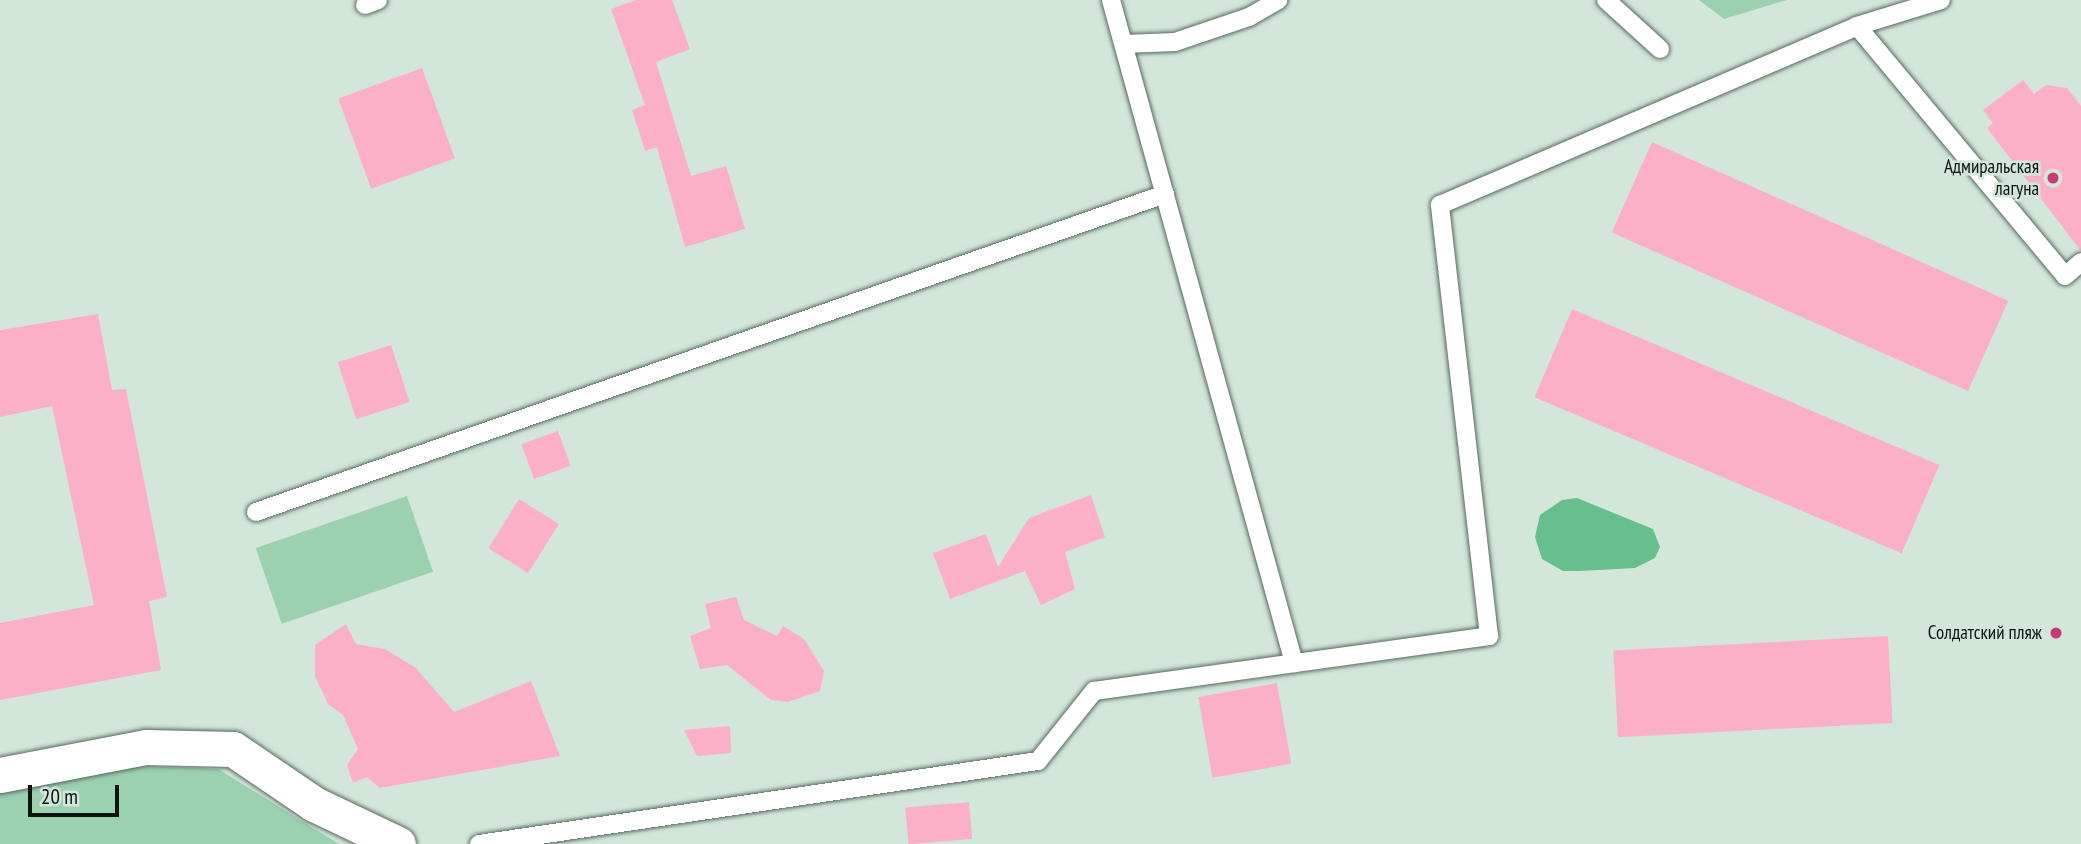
<!DOCTYPE html>
<html>
<head>
<meta charset="utf-8">
<style>
  body { margin:0 }
  #map { position:relative; width:2081px; height:844px; overflow:hidden; background:#d3e6da; font-family:"PT Sans Narrow",sans-serif }
  div>[style] { position:absolute }
  [style*='--x'] { left:calc(var(--x)*1px); top:calc(var(--y)*1px); width:calc(var(--w)*1px); rotate:calc(var(--a)*1deg) }
  .green>* { inset:0; background:#9bd1b0; transform-origin:0 0 }
  .water>* { inset:0; background:#65c08d }
  .building>* { inset:0; background:#fcb0c7; transform-origin:0 0 }
  .roads { filter:drop-shadow(0 0 2px #58695e) drop-shadow(0 0 2px #58695e) }
  .lane>* { height:18px; margin:-9px; padding:0 9px; transform-origin:9px; border-radius:9px; background:#fff }
  .street>* { height:35px; margin:-17.5px; padding:0 17.5px; transform-origin:17.5px; border-radius:17.5px; background:#fff }
  .dots>* { width:19px; height:19px; translate:-50% -50%; box-sizing:border-box; border:4px solid #d3e6da; border-radius:50% }
  span { translate:-50% -50%; white-space:nowrap; text-align:center; line-height:1.15; -webkit-text-stroke:5px #d3e6da; paint-order:stroke }
  .poi-label { font-size:19px; color:#0d1410 }
  .right { translate:-100% -50%; text-align:right }
  .scale { position:absolute; left:28px; top:785px; width:91px; height:32px; box-sizing:border-box; border:4px solid #0d1410; border-top:0; padding-left:9px; font-size:21px; line-height:24px; white-space:nowrap; color:#0d1410; -webkit-text-stroke:5px #d3e6da; paint-order:stroke }
</style>
</head>
<body>
<div id="map">
  <div class="green">
    <i style="clip-path:polygon(1699px 0,1787px 0,1724px 19px)"></i>
    <i style="left:407px;top:496px;width:80px;height:160px;rotate:71deg"></i>
    <i style="clip-path:polygon(140px 766px,218px 769px,339px 844px,0 844px,0 793px)"></i>
  </div>
  <div class="water">
    <i style="clip-path:polygon(1577px 498px,1653px 529px,1660px 547px,1655px 558px,1635px 568px,1580px 571px,1563px 571px,1542px 559px,1535px 537px,1540px 515px,1562px 500px)"></i>
  </div>
  <div class="building">
    <i style="clip-path:polygon(636px 0,672px 0,690px 49px,656px 62px,691px 176px,726px 166px,745px 229px,685px 247px,657px 147px,645px 151px,632px 110px,645px 105px,611px 9px)"></i>
    <i style="left:422px;top:68px;width:96px;height:89px;rotate:70deg"></i>
    <i style="clip-path:polygon(2023px 80px,2034px 94px,2046px 85px,2067px 88px,2081px 106px,2081px 251px,1987px 128px,1993px 123px,1983px 110px)"></i>
    <i style="left:1652px;top:142px;width:390px;height:99px;rotate:24deg"></i>
    <i style="left:1572px;top:309px;width:399px;height:96px;rotate:23deg"></i>
    <i style="clip-path:polygon(98px 314px,112px 390px,126px 389px,167px 597px,149px 601px,161px 670px,0 700px,0 623px,94px 605px,52px 406px,0 417px,0 330px)"></i>
    <i style="left:391px;top:345px;width:60px;height:56px;rotate:72deg"></i>
    <i style="left:558px;top:431px;width:37px;height:39px;rotate:70deg"></i>
    <i style="clip-path:polygon(1091px 495px,1105px 537px,1065px 552px,1075px 589px,1041px 605px,1025px 571px,950px 599px,933px 553px,986px 534px,998px 567px,1029px 518px)"></i>
    <i style="left:519px;top:499px;width:47px;height:58px;rotate:32deg"></i>
    <i style="clip-path:polygon(736px 597px,744px 620px,777px 636px,783px 626px,804px 639px,824px 671px,820px 691px,788px 702px,771px 700px,727px 665px,700px 669px,690px 636px,711px 628px,705px 604px)"></i>
    <i style="clip-path:polygon(346px 624px,356px 644px,385px 649px,416px 668px,454px 712px,531px 681px,560px 756px,380px 788px,367px 777px,353px 783px,347px 765px,358px 749px,343px 715px,328px 704px,315px 676px,315px 645px)"></i>
    <i style="left:1888px;top:636px;width:87px;height:275px;rotate:87deg"></i>
    <i style="left:1277px;top:683px;width:82px;height:80px;rotate:80deg"></i>
    <i style="clip-path:polygon(730px 726px,731px 753px,697px 756px,684px 730px)"></i>
    <i style="left:969px;top:802px;width:37px;height:64px;rotate:85deg"></i>
  </div>
  <div class="roads">
    <div class="lane">
      <i style="--x:1111;--y:0;--w:688;--a:74.57"></i>
      <i style="--x:1606;--y:0;--w:73;--a:42.2"></i>
      <i style="--x:365;--y:5;--w:14;--a:-21"></i>
      <i style="--x:1857;--y:26;--w:325;--a:50.2"></i>
      <i style="--x:2065;--y:276;--w:21;--a:-41"></i>
      <i style="--x:1124;--y:44;--w:51;--a:-2.2"></i>
      <i style="--x:1175;--y:42;--w:78;--a:-18.7"></i>
      <i style="--x:1249;--y:17;--w:34;--a:-30"></i>
      <i style="--x:256;--y:512;--w:963;--a:-19.28"></i>
      <i style="--x:479;--y:844;--w:565;--a:-8.45"></i>
      <i style="--x:1038;--y:761;--w:90;--a:-51.3"></i>
      <i style="--x:1094;--y:691;--w:399;--a:-7.9"></i>
      <i style="--x:1489;--y:636;--w:434;--a:-96.5"></i>
      <i style="--x:1440;--y:205;--w:454;--a:-23.2"></i>
      <i style="--x:1857;--y:26;--w:88;--a:-17.2"></i>
    </div>
    <div class="street">
      <i style="--x:0;--y:775;--w:149;--a:-10.9"></i>
      <i style="--x:146;--y:747;--w:87;--a:1.3"></i>
      <i style="--x:233;--y:749;--w:98;--a:34.2"></i>
      <i style="--x:314;--y:804;--w:93;--a:25.5"></i>
    </div>
  </div>
  <div class="dots">
    <i style="left:2053px;top:178px;background:#c53b74"></i>
    <i style="left:2056px;top:633px;background:#c53b74"></i>
  </div>
  <div class="poi-label">
    <span class="right" style="left:2039px;top:178px">Адмиральская<br>лагуна</span>
    <span class="right" style="left:2042px;top:633px">Солдатский пляж</span>
  </div>
  <div class="scale">20 m</div>
</div>
</body>
</html>
